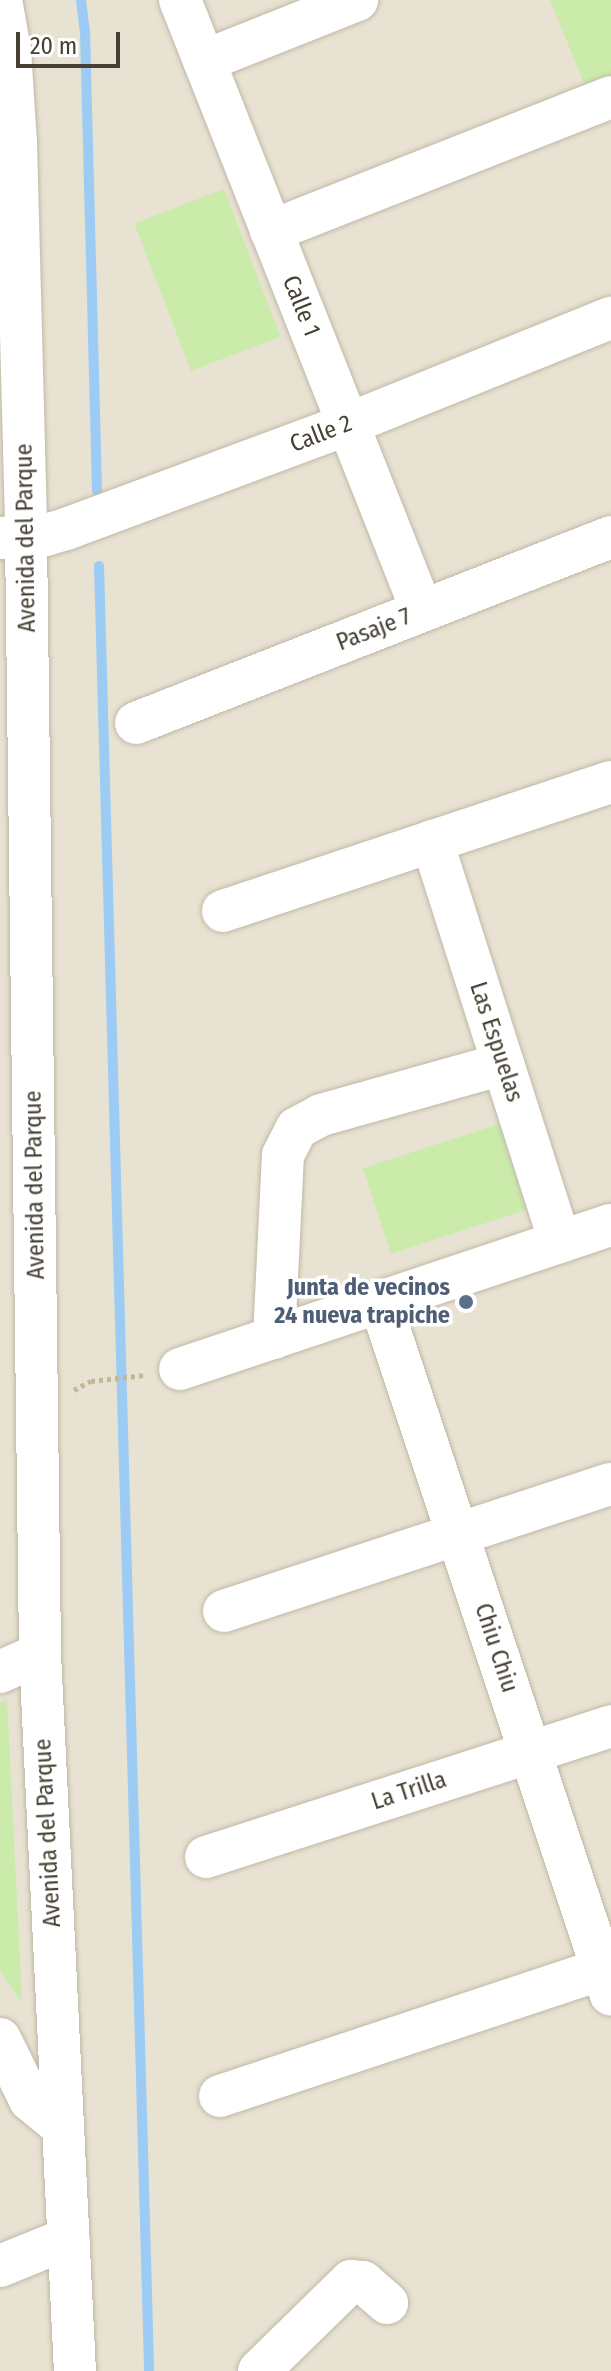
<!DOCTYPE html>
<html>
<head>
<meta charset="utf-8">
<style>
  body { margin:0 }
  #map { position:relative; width:611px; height:2371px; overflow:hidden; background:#f4f0e5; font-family:"Fira Sans Condensed",sans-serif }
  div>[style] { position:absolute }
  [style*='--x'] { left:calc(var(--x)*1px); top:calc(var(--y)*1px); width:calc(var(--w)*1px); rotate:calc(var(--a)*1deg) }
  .residential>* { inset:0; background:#e8e2d2; transform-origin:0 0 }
  .green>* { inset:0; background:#caebaa; transform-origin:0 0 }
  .stream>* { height:10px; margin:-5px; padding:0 5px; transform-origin:5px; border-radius:5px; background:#9ccbf5 }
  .path>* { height:5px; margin-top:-2.5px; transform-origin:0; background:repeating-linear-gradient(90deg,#c2b697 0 4px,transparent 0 8px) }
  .roads { filter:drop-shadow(0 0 2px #c0b8a7) drop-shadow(0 0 2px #c0b8a7) }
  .minor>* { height:42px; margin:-21px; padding:0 21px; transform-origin:21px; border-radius:21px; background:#fff }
  .dots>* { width:22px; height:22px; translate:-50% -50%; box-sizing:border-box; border:4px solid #fff; border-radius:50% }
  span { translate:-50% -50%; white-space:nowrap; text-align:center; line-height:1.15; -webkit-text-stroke:7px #fff; paint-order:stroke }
  .street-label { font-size:24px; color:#464034 }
  .service-label { font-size:24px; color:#4e5e75; font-weight:700 }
  .right { translate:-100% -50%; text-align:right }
  .scale { position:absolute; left:16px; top:32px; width:104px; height:36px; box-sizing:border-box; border:4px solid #464034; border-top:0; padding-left:10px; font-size:24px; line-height:28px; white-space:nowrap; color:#464034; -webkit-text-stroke:6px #fff; paint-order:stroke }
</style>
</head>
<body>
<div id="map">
  <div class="residential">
    <i style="left:0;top:0;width:611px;height:2371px"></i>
  </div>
  <div class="green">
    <i style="clip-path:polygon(550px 0,611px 0,611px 83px,588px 93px)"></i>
    <i style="left:224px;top:189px;width:158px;height:96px;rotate:69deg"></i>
    <i style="left:499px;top:1124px;width:90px;height:143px;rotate:72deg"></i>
    <i style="clip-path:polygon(7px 1699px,22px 2003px,0 1971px,0 1703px)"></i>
  </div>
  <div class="stream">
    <i style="--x:81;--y:0;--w:31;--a:83"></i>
    <i style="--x:85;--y:31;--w:460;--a:88.5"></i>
    <i style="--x:99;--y:566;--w:1806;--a:88.41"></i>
  </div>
  <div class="path">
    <i style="--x:74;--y:1390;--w:19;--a:-28"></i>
    <i style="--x:91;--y:1381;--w:54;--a:-6.3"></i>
  </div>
  <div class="roads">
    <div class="minor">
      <i style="--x:1;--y:0;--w:51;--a:79.8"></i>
      <i style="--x:10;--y:50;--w:92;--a:86.3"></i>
      <i style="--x:16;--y:142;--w:395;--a:88.5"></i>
      <i style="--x:26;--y:537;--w:1117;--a:89.28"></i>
      <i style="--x:40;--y:1654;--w:718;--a:87.21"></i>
      <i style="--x:180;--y:0;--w:657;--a:68.39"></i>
      <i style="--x:204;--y:61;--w:165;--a:-21.7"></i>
      <i style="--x:271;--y:231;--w:365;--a:-21.5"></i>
      <i style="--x:1;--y:538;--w:45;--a:-3.8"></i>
      <i style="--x:46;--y:535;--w:21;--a:-17"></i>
      <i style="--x:66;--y:529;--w:301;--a:-20.4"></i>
      <i style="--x:348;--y:424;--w:284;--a:-22"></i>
      <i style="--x:136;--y:723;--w:510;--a:-21.38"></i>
      <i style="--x:432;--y:841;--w:421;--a:72.3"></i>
      <i style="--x:223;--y:911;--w:409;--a:-18.4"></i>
      <i style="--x:380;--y:1302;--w:730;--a:71.57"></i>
      <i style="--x:274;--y:1338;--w:183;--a:-87.2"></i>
      <i style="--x:283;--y:1155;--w:30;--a:-63"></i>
      <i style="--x:297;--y:1128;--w:27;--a:-28"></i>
      <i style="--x:321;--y:1115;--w:189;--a:-15.7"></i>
      <i style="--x:180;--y:1369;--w:454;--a:-18.5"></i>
      <i style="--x:224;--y:1611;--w:407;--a:-18.2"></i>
      <i style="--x:0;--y:1672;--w:44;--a:-24.2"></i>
      <i style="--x:206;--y:1857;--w:426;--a:-17.9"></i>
      <i style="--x:0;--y:2039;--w:68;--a:63.8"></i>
      <i style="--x:30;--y:2100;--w:43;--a:39.3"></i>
      <i style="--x:220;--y:2096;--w:412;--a:-18.4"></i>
      <i style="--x:0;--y:2266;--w:74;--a:-22.1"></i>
      <i style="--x:259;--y:2371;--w:129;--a:-44.4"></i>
      <i style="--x:351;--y:2281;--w:12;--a:5"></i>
      <i style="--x:363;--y:2282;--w:32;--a:41"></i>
    </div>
  </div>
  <div class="dots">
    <i style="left:466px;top:1302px;background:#5c6f8a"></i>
  </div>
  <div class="street-label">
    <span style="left:301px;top:306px;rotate:68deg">Calle 1</span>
    <span style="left:321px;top:434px;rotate:-21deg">Calle 2</span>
    <span style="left:26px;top:538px;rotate:-91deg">Avenida del Parque</span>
    <span style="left:374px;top:630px;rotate:-21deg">Pasaje 7</span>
    <span style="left:496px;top:1042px;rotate:72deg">Las Espuelas</span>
    <span style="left:35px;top:1185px;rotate:-91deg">Avenida del Parque</span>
    <span style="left:496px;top:1648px;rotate:72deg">Chiu Chiu</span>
    <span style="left:409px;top:1791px;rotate:-18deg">La Trilla</span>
    <span style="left:48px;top:1833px;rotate:-93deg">Avenida del Parque</span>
  </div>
  <div class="service-label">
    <span class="right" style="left:450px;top:1302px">Junta de vecinos<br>24 nueva trapiche</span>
  </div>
  <div class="scale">20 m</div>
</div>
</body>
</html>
